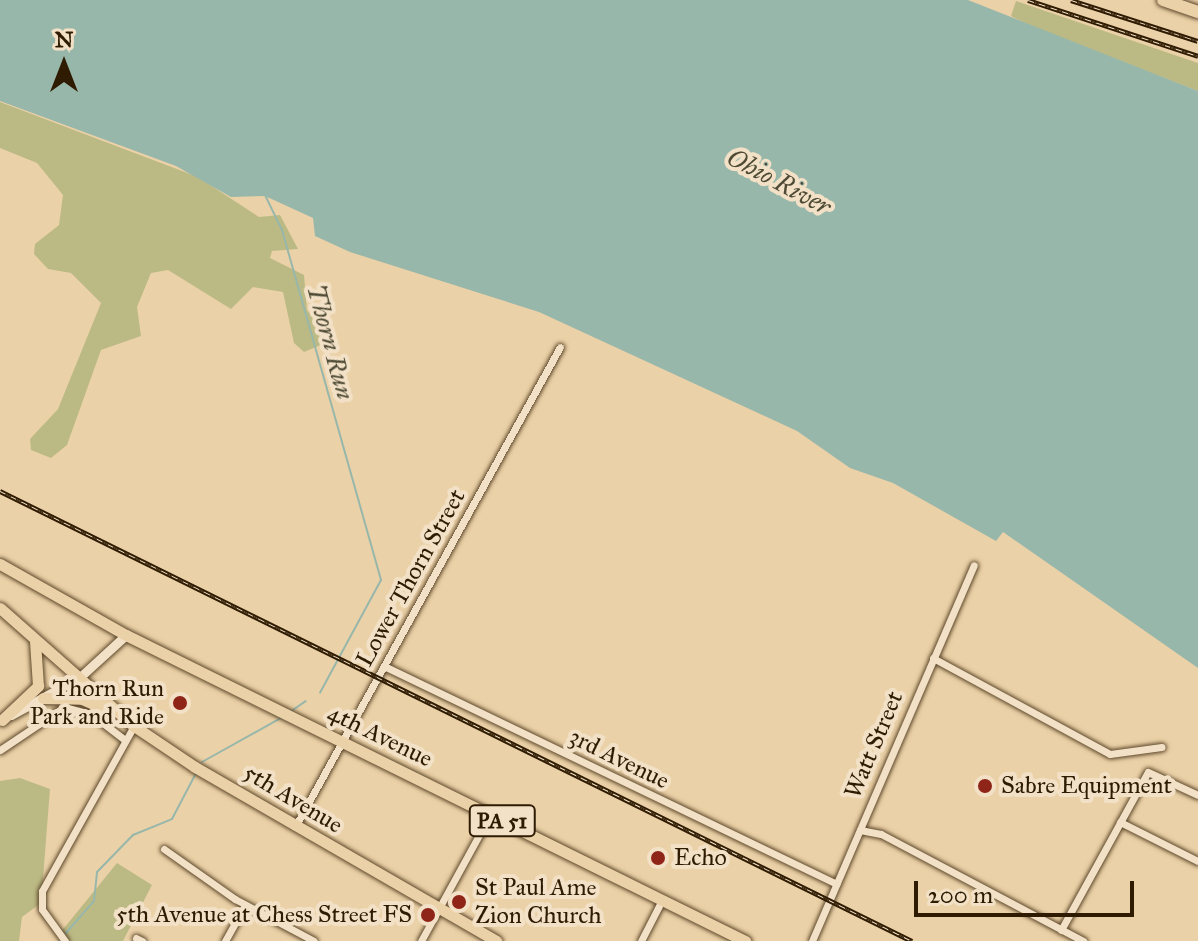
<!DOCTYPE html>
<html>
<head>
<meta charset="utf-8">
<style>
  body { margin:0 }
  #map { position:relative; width:1198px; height:941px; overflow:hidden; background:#ebd1a7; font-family:"IM FELL Great Primer",serif }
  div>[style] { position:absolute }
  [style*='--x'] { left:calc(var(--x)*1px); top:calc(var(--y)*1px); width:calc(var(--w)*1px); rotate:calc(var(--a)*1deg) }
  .green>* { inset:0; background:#bcba84 }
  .water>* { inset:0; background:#98b7ab }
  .stream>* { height:2px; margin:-1px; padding:0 1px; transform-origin:1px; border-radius:1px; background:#98b7ab }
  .roads { filter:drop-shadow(0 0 2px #5d482b) drop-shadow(0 0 2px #5d482b) }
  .minor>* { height:7px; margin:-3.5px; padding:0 3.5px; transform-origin:3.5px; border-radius:3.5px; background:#f2e1c6 }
  .tertiary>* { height:9px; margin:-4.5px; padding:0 4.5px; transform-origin:4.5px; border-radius:4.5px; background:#f2e1c6 }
  .primary>* { height:11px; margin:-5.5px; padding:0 5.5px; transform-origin:5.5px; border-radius:5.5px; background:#ebd1a7 }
  .trunk>* { height:12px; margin:-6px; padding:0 6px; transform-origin:6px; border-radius:6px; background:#ebd1a7 }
  .rail>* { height:5px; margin-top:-2.5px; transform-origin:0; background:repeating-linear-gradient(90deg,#f2e1c6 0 6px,#2e1b02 0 12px); box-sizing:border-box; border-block:2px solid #2e1b02 }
  .dots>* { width:22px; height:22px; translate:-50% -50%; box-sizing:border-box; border:4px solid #f2e1c6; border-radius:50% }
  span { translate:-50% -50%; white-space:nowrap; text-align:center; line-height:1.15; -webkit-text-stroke:8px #f2e1c6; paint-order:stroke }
  .shield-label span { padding:2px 6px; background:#f2e1c6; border:2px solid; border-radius:6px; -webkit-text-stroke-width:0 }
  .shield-label { font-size:22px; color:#2e1b02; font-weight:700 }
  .street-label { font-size:24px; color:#2e1b02 }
  .poi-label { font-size:24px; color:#2e1b02 }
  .right { translate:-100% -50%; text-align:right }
  .left { translate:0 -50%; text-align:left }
  .water-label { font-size:26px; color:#4e4a35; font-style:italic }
  .north { position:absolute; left:24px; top:24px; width:80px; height:80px; -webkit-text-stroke:6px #f2e1c6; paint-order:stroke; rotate:0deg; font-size:22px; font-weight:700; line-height:32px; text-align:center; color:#2e1b02 }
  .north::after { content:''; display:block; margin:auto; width:28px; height:36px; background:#2e1b02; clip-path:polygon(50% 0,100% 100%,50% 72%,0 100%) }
  .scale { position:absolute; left:914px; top:881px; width:220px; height:36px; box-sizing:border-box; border:4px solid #2e1b02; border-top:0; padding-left:10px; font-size:24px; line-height:28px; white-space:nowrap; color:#2e1b02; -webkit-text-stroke:6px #f2e1c6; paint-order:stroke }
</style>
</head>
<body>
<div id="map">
  <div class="green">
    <i style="clip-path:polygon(1016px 1px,1198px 63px,1198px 91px,1032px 27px,1011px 16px)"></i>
    <i style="clip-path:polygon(0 102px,198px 177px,259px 217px,280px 215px,298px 249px,272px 251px,270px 258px,304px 275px,307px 310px,325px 331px,321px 345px,304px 352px,294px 343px,283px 292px,253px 287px,231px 309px,168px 270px,151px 273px,137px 307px,141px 336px,101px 350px,67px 445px,51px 458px,31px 450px,30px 439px,58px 409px,101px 303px,71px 273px,48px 269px,34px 254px,35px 244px,59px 225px,63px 195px,37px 163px,0 148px)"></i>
    <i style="clip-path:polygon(20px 778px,50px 789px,42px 891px,41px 903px,22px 917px,19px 941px,0 941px,0 781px)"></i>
    <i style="clip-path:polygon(117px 863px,152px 885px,123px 941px,65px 941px,60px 933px)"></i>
  </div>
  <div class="water">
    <i style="clip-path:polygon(0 0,968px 0,1198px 91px,1198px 668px,1003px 532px,996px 541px,893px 483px,850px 468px,797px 431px,539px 312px,350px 252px,315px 236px,313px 218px,265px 196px,231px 197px,176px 166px,0 101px)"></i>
  </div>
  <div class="stream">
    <i style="--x:264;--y:193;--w:41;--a:64.1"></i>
    <i style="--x:282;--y:230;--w:364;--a:74.2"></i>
    <i style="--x:381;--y:580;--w:128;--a:118.4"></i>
    <i style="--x:290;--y:712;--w:19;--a:-35"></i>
    <i style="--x:202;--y:762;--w:90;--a:-29.1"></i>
    <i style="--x:65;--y:934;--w:44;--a:-48.7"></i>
    <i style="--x:94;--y:901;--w:29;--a:-84"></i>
    <i style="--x:97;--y:872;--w:52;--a:-45.8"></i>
    <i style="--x:133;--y:835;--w:42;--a:-22.3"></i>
    <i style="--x:172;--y:819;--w:50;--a:-62.4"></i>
  </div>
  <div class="roads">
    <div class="minor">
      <i style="--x:933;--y:658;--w:201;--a:28.5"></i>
      <i style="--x:1110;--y:754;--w:52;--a:-7.7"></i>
      <i style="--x:386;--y:667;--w:500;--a:25.7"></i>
      <i style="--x:0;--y:750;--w:77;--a:-33.9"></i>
      <i style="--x:64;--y:707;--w:28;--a:15"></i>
      <i style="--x:91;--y:714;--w:43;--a:37.4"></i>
      <i style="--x:1120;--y:822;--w:87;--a:26.6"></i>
      <i style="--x:295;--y:827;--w:548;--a:-61.1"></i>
      <i style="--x:860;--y:830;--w:21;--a:11"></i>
      <i style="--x:881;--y:834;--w:229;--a:27.9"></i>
      <i style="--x:164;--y:849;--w:87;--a:35.2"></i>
      <i style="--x:235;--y:899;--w:89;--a:28"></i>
      <i style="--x:1061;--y:930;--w:180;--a:-61.2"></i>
      <i style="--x:1148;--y:772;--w:55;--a:24.7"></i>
      <i style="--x:136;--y:938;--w:7;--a:27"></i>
      <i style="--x:65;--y:941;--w:39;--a:-126"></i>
      <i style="--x:42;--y:909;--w:18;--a:-90"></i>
      <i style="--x:42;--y:891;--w:189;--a:-60.9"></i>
      <i style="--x:225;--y:941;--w:41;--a:-60.9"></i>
      <i style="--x:421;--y:941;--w:144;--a:-61.3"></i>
      <i style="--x:641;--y:941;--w:46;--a:-62.9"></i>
      <i style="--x:812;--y:941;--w:409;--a:-66.7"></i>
    </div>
    <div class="tertiary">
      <i style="--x:11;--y:715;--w:79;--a:-28.8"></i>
      <i style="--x:80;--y:677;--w:62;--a:-42.4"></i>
    </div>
    <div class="primary">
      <i style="--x:0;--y:564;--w:145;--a:29.4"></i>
      <i style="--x:126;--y:635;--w:691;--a:26.31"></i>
      <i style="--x:0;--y:608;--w:179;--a:41.4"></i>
      <i style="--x:134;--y:726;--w:73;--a:33.9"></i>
      <i style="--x:195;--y:767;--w:348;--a:30"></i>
      <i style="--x:43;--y:698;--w:39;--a:1"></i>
      <i style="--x:82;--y:699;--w:32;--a:24"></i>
      <i style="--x:2;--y:720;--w:50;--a:-43.4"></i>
      <i style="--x:38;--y:686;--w:45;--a:-93.8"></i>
    </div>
    <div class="trunk">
      <i style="--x:1163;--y:0;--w:37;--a:19"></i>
    </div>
  </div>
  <div class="rail">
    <i style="--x:1028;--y:0;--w:179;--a:18.2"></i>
    <i style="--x:1071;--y:0;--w:133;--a:17.9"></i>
    <i style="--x:0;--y:491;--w:1017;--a:26.26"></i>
  </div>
  <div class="dots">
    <i style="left:180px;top:703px;background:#8f2418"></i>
    <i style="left:985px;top:786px;background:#8f2418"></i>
    <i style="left:658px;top:858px;background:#8f2418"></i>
    <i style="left:459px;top:902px;background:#8f2418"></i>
    <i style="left:428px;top:915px;background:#8f2418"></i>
  </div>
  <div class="shield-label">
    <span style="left:502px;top:821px">PA 51</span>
  </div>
  <div class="street-label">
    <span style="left:411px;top:578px;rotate:-61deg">Lower Thorn Street</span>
    <span style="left:380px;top:736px;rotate:26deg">4th Avenue</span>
    <span style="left:874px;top:745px;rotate:-67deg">Watt Street</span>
    <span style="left:619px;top:759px;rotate:26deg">3rd Avenue</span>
    <span style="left:293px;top:799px;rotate:31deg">5th Avenue</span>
  </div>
  <div class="poi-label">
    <span class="right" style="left:164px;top:703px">Thorn Run<br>Park and Ride</span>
    <span class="left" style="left:1001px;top:786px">Sabre Equipment</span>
    <span class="left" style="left:674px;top:858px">Echo</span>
    <span class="left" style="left:475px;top:902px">St Paul Ame<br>Zion Church</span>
    <span class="right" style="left:412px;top:915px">5th Avenue at Chess Street FS</span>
  </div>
  <div class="water-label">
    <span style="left:779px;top:182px;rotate:28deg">Ohio River</span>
    <span style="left:330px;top:342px;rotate:75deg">Thorn Run</span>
  </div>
  <div class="north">N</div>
  <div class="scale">200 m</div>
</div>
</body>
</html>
